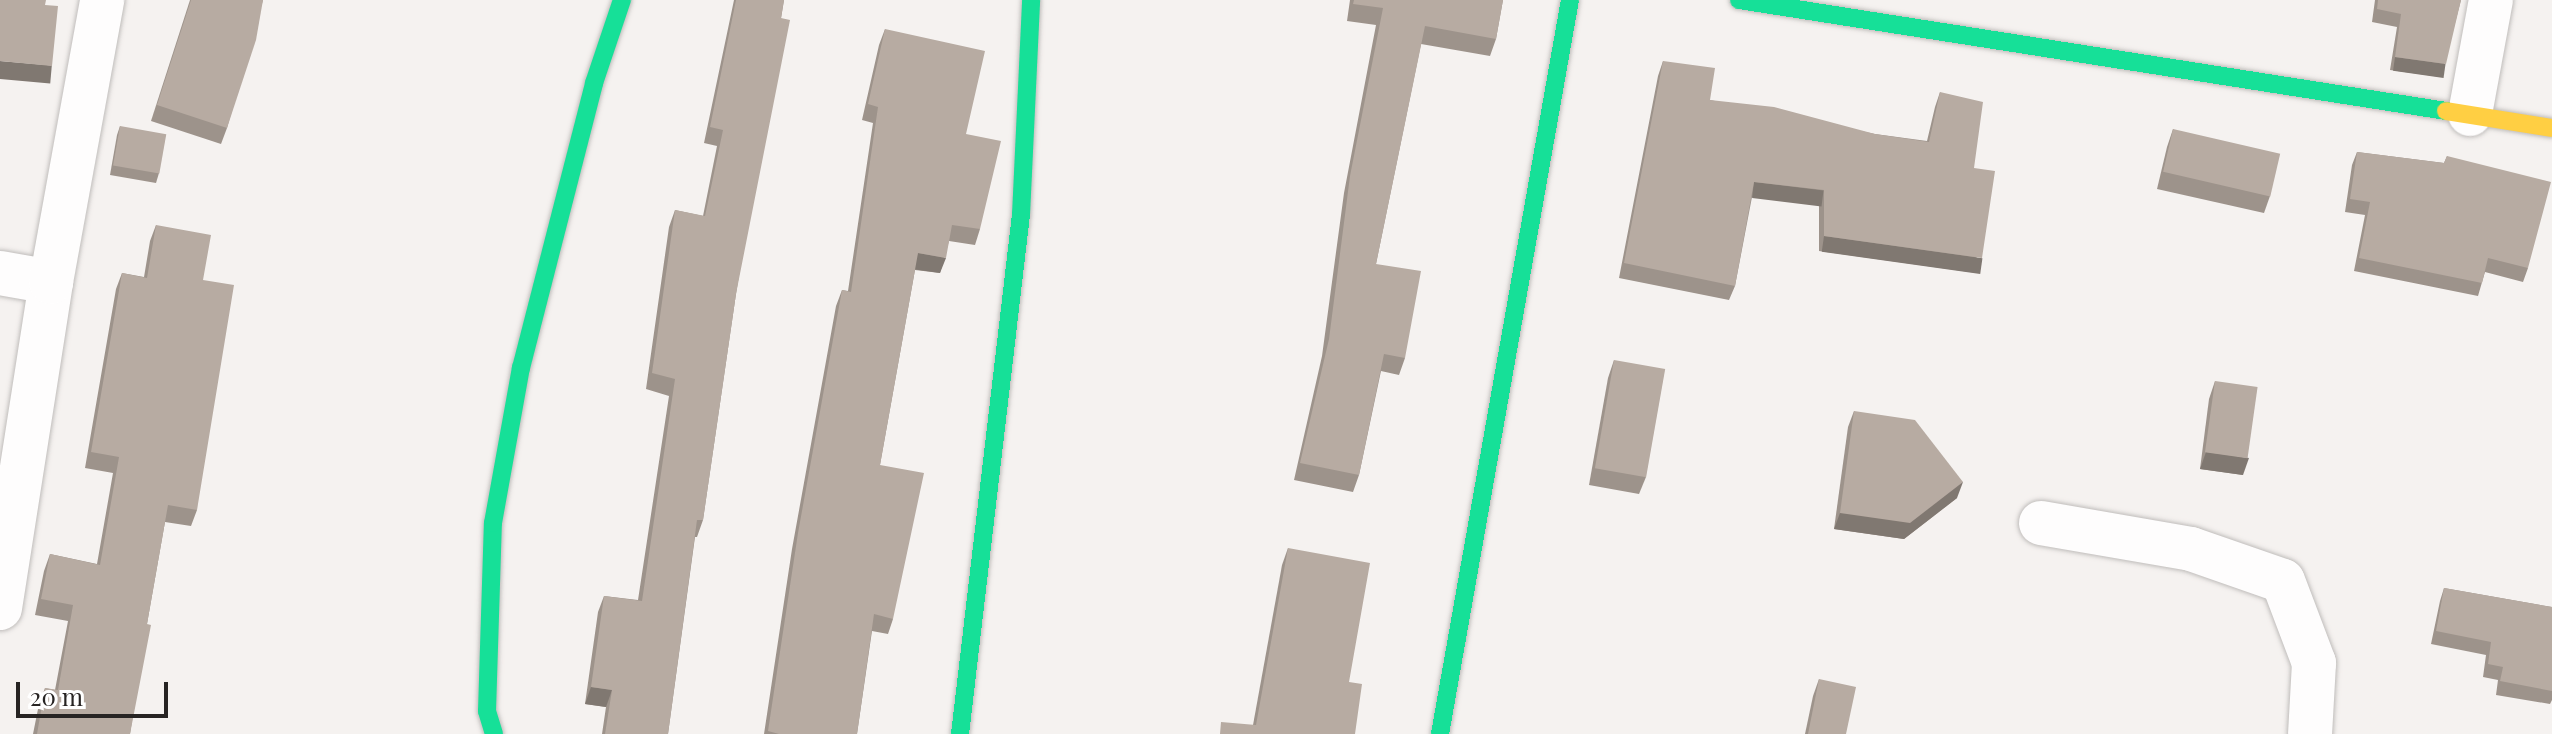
<!DOCTYPE html>
<html>
<head>
<meta charset="utf-8">
<style>
  body { margin:0 }
  #map { position:relative; width:2552px; height:734px; overflow:hidden; background:#f5f2f0; font-family:"Playfair Display",serif }
  div>[style] { position:absolute }
  [style*='--x'] { left:calc(var(--x)*1px); top:calc(var(--y)*1px); width:calc(var(--w)*1px); rotate:calc(var(--a)*1deg) }
  .roads { filter:drop-shadow(0 0 2px #c0bdbb) drop-shadow(0 0 2px #c0bdbb) }
  .street>* { height:44px; margin:-22px; padding:0 22px; transform-origin:22px; border-radius:22px; background:#fefdfd }
  .fast>* { height:18px; margin:-9px; padding:0 9px; transform-origin:9px; border-radius:9px; background:#16e098 }
  .slow>* { height:18px; margin:-9px; padding:0 9px; transform-origin:9px; border-radius:9px; background:#ffcf43 }
  .wall>* { inset:0; background:#9d938b }
  .shaded-wall>* { inset:0; background:#807871; transform-origin:0 0 }
  .building>* { inset:0; background:#b7aba2; transform-origin:0 0 }
  span { translate:-50% -50%; white-space:nowrap; text-align:center; line-height:1.15; -webkit-text-stroke:6px #fff; paint-order:stroke }
  .scale { position:absolute; left:16px; top:682px; width:152px; height:36px; box-sizing:border-box; border:4px solid #272423; border-top:0; padding-left:10px; font-size:24px; line-height:28px; white-space:nowrap; color:#272423; -webkit-text-stroke:6px #fff; paint-order:stroke }
</style>
</head>
<body>
<div id="map">
  <div class="roads">
    <div class="street">
      <i style="--x:2470;--y:114;--w:116;--a:-79.6"></i>
      <i style="--x:0;--y:273;--w:52;--a:10"></i>
      <i style="--x:2041;--y:523;--w:152;--a:9.8"></i>
      <i style="--x:2191;--y:549;--w:97;--a:19.2"></i>
      <i style="--x:2283;--y:581;--w:88;--a:69.3"></i>
      <i style="--x:2314;--y:663;--w:71;--a:93.2"></i>
      <i style="--x:0;--y:608;--w:330;--a:-81.1"></i>
      <i style="--x:51;--y:282;--w:287;--a:-79.7"></i>
    </div>
    <div class="fast">
      <i style="--x:1739;--y:0;--w:716;--a:8.92"></i>
      <i style="--x:494;--y:734;--w:24;--a:-107"></i>
      <i style="--x:487;--y:711;--w:188;--a:-88.2"></i>
      <i style="--x:493;--y:523;--w:158;--a:-79.8"></i>
      <i style="--x:521;--y:368;--w:294;--a:-75.6"></i>
      <i style="--x:594;--y:83;--w:88;--a:-71.4"></i>
      <i style="--x:960;--y:734;--w:523;--a:-83.3"></i>
      <i style="--x:1021;--y:215;--w:215;--a:-87.3"></i>
      <i style="--x:1440;--y:734;--w:745;--a:-79.96"></i>
    </div>
    <div class="slow">
      <i style="--x:2446;--y:111;--w:107;--a:9.1"></i>
    </div>
  </div>
  <div class="wall">
    <i style="clip-path:polygon(190px 0,263px 0,227px 128px,221px 144px,151px 121px)"></i>
    <i style="clip-path:polygon(734px 0,784px 0,736px 294px,703px 520px,697px 537px,695px 537px,668px 734px,602px 734px,606px 707px,585px 704px,598px 612px,604px 596px,638px 600px,669px 396px,646px 389px,669px 227px,675px 210px,703px 216px,717px 146px,704px 143px)"></i>
    <i style="clip-path:polygon(1350px 0,1503px 0,1496px 39px,1490px 56px,1421px 44px,1376px 264px,1405px 358px,1399px 375px,1381px 371px,1359px 475px,1353px 492px,1294px 480px,1322px 356px,1344px 193px,1376px 25px,1347px 21px)"></i>
    <i style="clip-path:polygon(2375px 0,2461px 0,2441px 77px,2390px 70px,2397px 27px,2372px 22px)"></i>
    <i style="clip-path:polygon(885px 29px,966px 134px,980px 229px,975px 245px,949px 241px,940px 273px,915px 270px,880px 465px,893px 619px,888px 634px,872px 631px,857px 734px,764px 734px,792px 549px,836px 306px,842px 290px,848px 291px,873px 123px,862px 120px,879px 45px)"></i>
    <i style="clip-path:polygon(1663px 61px,1710px 100px,1875px 134px,1927px 141px,1935px 107px,1940px 92px,1974px 168px,1977px 273px,1819px 251px,1819px 205px,1752px 197px,1735px 286px,1729px 300px,1619px 278px,1658px 76px)"></i>
    <i style="clip-path:polygon(120px 126px,159px 173px,156px 183px,110px 175px,117px 135px)"></i>
    <i style="clip-path:polygon(2173px 129px,2270px 196px,2264px 213px,2157px 189px,2167px 147px)"></i>
    <i style="clip-path:polygon(2357px 152px,2444px 163px,2447px 156px,2528px 268px,2523px 282px,2485px 272px,2478px 296px,2354px 271px,2365px 215px,2345px 212px,2352px 165px)"></i>
    <i style="clip-path:polygon(156px 225px,203px 280px,197px 510px,191px 526px,165px 522px,147px 624px,130px 734px,33px 734px,39px 704px,45px 688px,55px 690px,68px 621px,35px 615px,44px 571px,50px 554px,97px 564px,113px 473px,85px 468px,116px 289px,122px 273px,144px 277px,150px 241px)"></i>
    <i style="clip-path:polygon(1614px 360px,1646px 477px,1639px 494px,1589px 485px,1608px 378px)"></i>
    <i style="clip-path:polygon(2215px 381px,2243px 475px,2200px 469px,2209px 399px)"></i>
    <i style="clip-path:polygon(1854px 411px,1957px 498px,1904px 539px,1834px 529px,1848px 427px)"></i>
    <i style="clip-path:polygon(1288px 548px,1349px 682px,1355px 734px,1253px 725px,1282px 565px)"></i>
    <i style="clip-path:polygon(2444px 588px,2552px 607px,2552px 700px,2550px 704px,2496px 695px,2498px 680px,2483px 677px,2486px 655px,2431px 644px,2440px 601px)"></i>
    <i style="clip-path:polygon(1819px 679px,1846px 734px,1805px 734px,1813px 696px)"></i>
  </div>
  <div class="shaded-wall">
    <i style="left:2395px;top:57px;width:51px;height:14px;rotate:8deg"></i>
    <i style="left:0;top:61px;width:52px;height:18px;rotate:5deg"></i>
    <i style="left:1754px;top:182px;width:70px;height:16px;rotate:7deg"></i>
    <i style="left:1824px;top:236px;width:160px;height:16px;rotate:8deg"></i>
    <i style="clip-path:polygon(918px 253px,946px 258px,940px 273px,912px 269px)"></i>
    <i style="clip-path:polygon(2206px 452px,2249px 458px,2243px 475px,2200px 469px)"></i>
    <i style="clip-path:polygon(1963px 482px,1957px 498px,1904px 539px,1834px 529px,1840px 513px)"></i>
    <i style="clip-path:polygon(591px 687px,612px 690px,606px 707px,585px 704px)"></i>
  </div>
  <div class="building">
    <i style="clip-path:polygon(0 0,46px 0,45px 5px,58px 6px,52px 66px,0 61px)"></i>
    <i style="clip-path:polygon(191px 0,263px 0,256px 40px,227px 128px,157px 105px)"></i>
    <i style="clip-path:polygon(736px 0,784px 0,781px 18px,790px 20px,736px 294px,703px 520px,697px 520px,668px 734px,605px 734px,612px 690px,591px 687px,604px 596px,642px 601px,675px 379px,652px 373px,675px 210px,705px 216px,723px 130px,710px 127px)"></i>
    <i style="clip-path:polygon(1354px 0,1503px 0,1496px 39px,1425px 26px,1376px 264px,1421px 271px,1405px 358px,1384px 354px,1359px 475px,1300px 463px,1329px 339px,1350px 176px,1383px 8px,1353px 4px)"></i>
    <i style="clip-path:polygon(2378px 0,2461px 0,2446px 64px,2395px 57px,2401px 14px,2377px 9px)"></i>
    <i style="clip-path:polygon(885px 29px,985px 51px,966px 134px,1001px 141px,980px 229px,952px 225px,946px 258px,918px 253px,880px 465px,924px 473px,893px 619px,874px 614px,857px 734px,779px 734px,768px 731px,798px 533px,842px 290px,851px 292px,878px 107px,868px 104px)"></i>
    <i style="clip-path:polygon(1663px 61px,1715px 68px,1710px 100px,1774px 107px,1875px 134px,1929px 142px,1940px 92px,1983px 102px,1974px 168px,1995px 171px,1982px 258px,1824px 236px,1824px 190px,1754px 182px,1735px 286px,1624px 263px)"></i>
    <i style="left:120px;top:126px;width:47px;height:40px;rotate:10deg"></i>
    <i style="left:2173px;top:129px;width:110px;height:44px;rotate:13deg"></i>
    <i style="clip-path:polygon(2357px 152px,2444px 163px,2447px 156px,2551px 182px,2528px 268px,2488px 258px,2482px 283px,2359px 258px,2370px 202px,2350px 199px)"></i>
    <i style="clip-path:polygon(156px 225px,211px 235px,203px 280px,234px 285px,197px 510px,168px 505px,147px 624px,151px 625px,130px 734px,37px 734px,45px 688px,58px 690px,73px 605px,41px 599px,50px 554px,100px 565px,119px 457px,91px 452px,122px 273px,147px 278px)"></i>
    <i style="left:1614px;top:360px;width:52px;height:110px;rotate:10deg"></i>
    <i style="left:2215px;top:381px;width:43px;height:72px;rotate:8deg"></i>
    <i style="clip-path:polygon(1854px 411px,1915px 420px,1963px 482px,1910px 523px,1840px 513px)"></i>
    <i style="clip-path:polygon(1288px 548px,1370px 563px,1349px 682px,1362px 684px,1355px 734px,1220px 734px,1221px 722px,1256px 725px)"></i>
    <i style="clip-path:polygon(2444px 588px,2552px 607px,2552px 691px,2500px 681px,2503px 667px,2488px 664px,2491px 642px,2436px 631px)"></i>
    <i style="clip-path:polygon(1819px 679px,1856px 687px,1846px 734px,1808px 734px)"></i>
  </div>
  <div class="scale">20 m</div>
</div>
</body>
</html>
